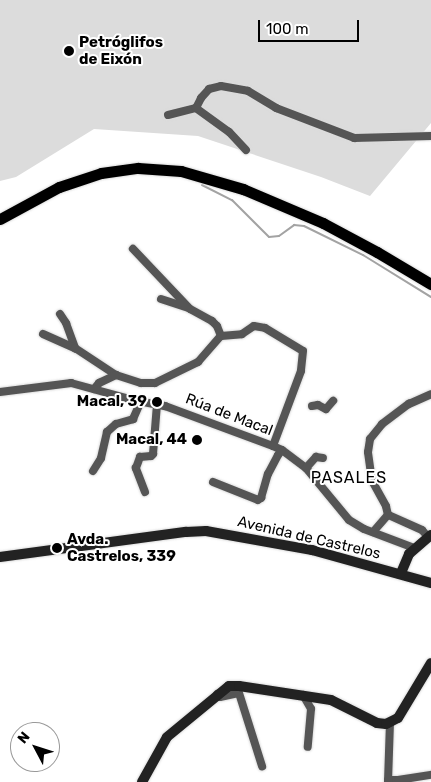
<!DOCTYPE html>
<html>
<head>
<meta charset="utf-8">
<style>
  body { margin:0 }
  #map { position:relative; width:431px; height:782px; overflow:hidden; background:#fff; font-family:Rubik,sans-serif }
  div>[style] { position:absolute }
  [style*='--x'] { left:calc(var(--x)*1px); top:calc(var(--y)*1px); width:calc(var(--w)*1px); rotate:calc(var(--a)*1deg) }
  .green>* { inset:0; background:#dcdcdc }
  .stream>* { height:2px; margin:-1px; padding:0 1px; transform-origin:1px; border-radius:1px; background:#a3a3a3 }
  .roads { filter:drop-shadow(0 0 1px #dbdbdb) drop-shadow(0 0 1px #dbdbdb) }
  .street>* { height:8px; margin:-4px; padding:0 4px; transform-origin:4px; border-radius:4px; background:#555 }
  .secondary>* { height:10px; margin:-5px; padding:0 5px; transform-origin:5px; border-radius:5px; background:#222 }
  .primary>* { height:11px; margin:-5.5px; padding:0 5.5px; transform-origin:5.5px; border-radius:5.5px; background:#000 }
  .dots>* { width:14px; height:14px; translate:-50% -50%; box-sizing:border-box; border:2px solid #fff; border-radius:50% }
  span { translate:-50% -50%; white-space:nowrap; text-align:center; line-height:1.15; -webkit-text-stroke:4px #fff; paint-order:stroke }
  .poi-label { font-size:15px; color:#000; font-weight:700 }
  .left { translate:0 -50%; text-align:left }
  .right { translate:-100% -50%; text-align:right }
  .street-label { font-size:15px; color:#000 }
  .neighbourhood-label { font-size:16px; color:#000; letter-spacing:1px }
  .north { position:absolute; left:10px; top:722px; width:50px; height:50px; box-sizing:border-box; background:#fff; border:1px solid #999; border-radius:50%; rotate:310deg; font-size:14px; font-weight:700; line-height:20px; text-align:center; color:#000 }
  .north::after { content:''; display:block; margin:auto; width:18px; height:22px; background:#000; clip-path:polygon(50% 0,100% 100%,50% 72%,0 100%) }
  .scale { position:absolute; left:258px; top:20px; width:101px; height:22px; box-sizing:border-box; border:2px solid #000; border-top:0; padding-left:6px; font-size:15px; line-height:18px; white-space:nowrap; color:#000; -webkit-text-stroke:4px #fff; paint-order:stroke }
</style>
</head>
<body>
<div id="map">
  <div class="green">
    <i style="clip-path:polygon(0 0,431px 0,431px 123px,370px 196px,321px 177px,198px 136px,94px 129px,16px 177px,0 181px)"></i>
  </div>
  <div class="stream">
    <i style="--x:202;--y:185;--w:34;--a:27"></i>
    <i style="--x:232;--y:200;--w:52;--a:45"></i>
    <i style="--x:269;--y:237;--w:10;--a:-6"></i>
    <i style="--x:279;--y:236;--w:19;--a:-36"></i>
    <i style="--x:294;--y:225;--w:10;--a:6"></i>
    <i style="--x:304;--y:226;--w:66;--a:26.2"></i>
    <i style="--x:363;--y:255;--w:80;--a:31.7"></i>
  </div>
  <div class="roads">
    <div class="street">
      <i style="--x:168;--y:115;--w:29;--a:-14"></i>
      <i style="--x:246;--y:150;--w:25;--a:-133"></i>
      <i style="--x:229;--y:132;--w:41;--a:-144"></i>
      <i style="--x:196;--y:108;--w:11;--a:-63"></i>
      <i style="--x:201;--y:98;--w:12;--a:-48"></i>
      <i style="--x:209;--y:89;--w:12;--a:-14"></i>
      <i style="--x:221;--y:86;--w:27;--a:10"></i>
      <i style="--x:248;--y:91;--w:33;--a:31"></i>
      <i style="--x:276;--y:108;--w:84;--a:21"></i>
      <i style="--x:354;--y:138;--w:77;--a:-1.5"></i>
      <i style="--x:161;--y:299;--w:28;--a:18"></i>
      <i style="--x:60;--y:314;--w:11;--a:56"></i>
      <i style="--x:66;--y:323;--w:27;--a:70"></i>
      <i style="--x:43;--y:334;--w:35;--a:24"></i>
      <i style="--x:75;--y:348;--w:49;--a:33.4"></i>
      <i style="--x:116;--y:375;--w:26;--a:18"></i>
      <i style="--x:141;--y:383;--w:14;--a:0"></i>
      <i style="--x:155;--y:383;--w:48;--a:-26"></i>
      <i style="--x:198;--y:362;--w:35;--a:-49"></i>
      <i style="--x:221;--y:336;--w:11;--a:-112"></i>
      <i style="--x:217;--y:326;--w:7;--a:-135"></i>
      <i style="--x:212;--y:321;--w:25;--a:-151"></i>
      <i style="--x:190;--y:309;--w:83;--a:-133.5"></i>
      <i style="--x:221;--y:336;--w:21;--a:-5"></i>
      <i style="--x:242;--y:334;--w:14;--a:-34"></i>
      <i style="--x:254;--y:326;--w:11;--a:10"></i>
      <i style="--x:265;--y:328;--w:44;--a:31.2"></i>
      <i style="--x:303;--y:351;--w:20;--a:96"></i>
      <i style="--x:301;--y:371;--w:80;--a:110.5"></i>
      <i style="--x:94;--y:389;--w:8;--a:-50"></i>
      <i style="--x:99;--y:383;--w:19;--a:-25"></i>
      <i style="--x:0;--y:392;--w:72;--a:-7.2"></i>
      <i style="--x:71;--y:383;--w:64;--a:15.3"></i>
      <i style="--x:133;--y:400;--w:33;--a:11"></i>
      <i style="--x:165;--y:406;--w:115;--a:20.3"></i>
      <i style="--x:273;--y:446;--w:10;--a:24"></i>
      <i style="--x:282;--y:450;--w:30;--a:37"></i>
      <i style="--x:306;--y:468;--w:67;--a:50.4"></i>
      <i style="--x:349;--y:520;--w:17;--a:31"></i>
      <i style="--x:364;--y:529;--w:53;--a:20.8"></i>
      <i style="--x:312;--y:406;--w:6;--a:-9"></i>
      <i style="--x:318;--y:405;--w:9;--a:27"></i>
      <i style="--x:326;--y:409;--w:11;--a:-49"></i>
      <i style="--x:306;--y:468;--w:15;--a:-48"></i>
      <i style="--x:316;--y:457;--w:7;--a:8"></i>
      <i style="--x:93;--y:471;--w:15;--a:-58"></i>
      <i style="--x:101;--y:458;--w:27;--a:-77"></i>
      <i style="--x:107;--y:432;--w:12;--a:-42"></i>
      <i style="--x:116;--y:424;--w:18;--a:-16"></i>
      <i style="--x:133;--y:419;--w:20;--a:-66"></i>
      <i style="--x:213;--y:482;--w:48;--a:21.8"></i>
      <i style="--x:258;--y:500;--w:4;--a:-34"></i>
      <i style="--x:261;--y:498;--w:25;--a:-74"></i>
      <i style="--x:268;--y:474;--w:21;--a:-62"></i>
      <i style="--x:278;--y:455;--w:6;--a:-51"></i>
      <i style="--x:145;--y:492;--w:26;--a:-111"></i>
      <i style="--x:136;--y:468;--w:12;--a:-70"></i>
      <i style="--x:140;--y:457;--w:11;--a:-5"></i>
      <i style="--x:151;--y:456;--w:3;--a:-45"></i>
      <i style="--x:153;--y:454;--w:50;--a:-85.4"></i>
      <i style="--x:373;--y:532;--w:23;--a:-49"></i>
      <i style="--x:428;--y:537;--w:9;--a:-131"></i>
      <i style="--x:422;--y:530;--w:37;--a:-156"></i>
      <i style="--x:388;--y:515;--w:9;--a:-103"></i>
      <i style="--x:386;--y:506;--w:29;--a:-119"></i>
      <i style="--x:372;--y:481;--w:29;--a:-98"></i>
      <i style="--x:368;--y:452;--w:13;--a:-81"></i>
      <i style="--x:370;--y:439;--w:19;--a:-51"></i>
      <i style="--x:382;--y:424;--w:34;--a:-37"></i>
      <i style="--x:409;--y:404;--w:24;--a:-24"></i>
      <i style="--x:217;--y:694;--w:4;--a:45"></i>
      <i style="--x:220;--y:697;--w:19;--a:-12"></i>
      <i style="--x:239;--y:693;--w:77;--a:72.5"></i>
      <i style="--x:303;--y:695;--w:16;--a:60"></i>
      <i style="--x:311;--y:709;--w:38;--a:95"></i>
      <i style="--x:388;--y:780;--w:10;--a:0"></i>
      <i style="--x:398;--y:780;--w:33;--a:-9"></i>
      <i style="--x:388;--y:782;--w:59;--a:-88.1"></i>
    </div>
    <div class="secondary">
      <i style="--x:0;--y:557;--w:188;--a:-7.7"></i>
      <i style="--x:186;--y:532;--w:20;--a:-3"></i>
      <i style="--x:206;--y:531;--w:108;--a:10.2"></i>
      <i style="--x:312;--y:550;--w:123;--a:15.5"></i>
      <i style="--x:401;--y:573;--w:21;--a:-67"></i>
      <i style="--x:409;--y:554;--w:29;--a:-41"></i>
      <i style="--x:142;--y:782;--w:51;--a:-60.9"></i>
      <i style="--x:167;--y:737;--w:80;--a:-39.4"></i>
      <i style="--x:229;--y:686;--w:10;--a:0"></i>
      <i style="--x:239;--y:686;--w:93;--a:8.7"></i>
      <i style="--x:331;--y:700;--w:51;--a:26.6"></i>
      <i style="--x:377;--y:723;--w:9;--a:6"></i>
      <i style="--x:386;--y:724;--w:13;--a:-27"></i>
      <i style="--x:398;--y:718;--w:64;--a:-59"></i>
    </div>
    <div class="primary">
      <i style="--x:0;--y:219;--w:67;--a:-28.5"></i>
      <i style="--x:59;--y:187;--w:44;--a:-18.4"></i>
      <i style="--x:101;--y:173;--w:37;--a:-8"></i>
      <i style="--x:138;--y:168;--w:43;--a:4"></i>
      <i style="--x:181;--y:171;--w:65;--a:16.2"></i>
      <i style="--x:243;--y:189;--w:87;--a:23"></i>
      <i style="--x:323;--y:223;--w:61;--a:28.2"></i>
      <i style="--x:377;--y:252;--w:63;--a:30.7"></i>
    </div>
  </div>
  <div class="dots">
    <i style="left:69px;top:51px;background:#000"></i>
    <i style="left:157px;top:402px;background:#000"></i>
    <i style="left:197px;top:440px;background:#000"></i>
    <i style="left:57px;top:548px;background:#000"></i>
  </div>
  <div class="poi-label">
    <span class="left" style="left:79px;top:51px">Petróglifos<br>de Eixón</span>
    <span class="right" style="left:147px;top:402px">Macal, 39</span>
    <span class="right" style="left:187px;top:440px">Macal, 44</span>
    <span class="left" style="left:67px;top:548px">Avda.<br>Castrelos, 339</span>
  </div>
  <div class="street-label">
    <span style="left:229px;top:415px;rotate:21deg">Rúa de Macal</span>
    <span style="left:309px;top:538px;rotate:13deg">Avenida de Castrelos</span>
  </div>
  <div class="neighbourhood-label">
    <span style="left:349px;top:478px">PASALES</span>
  </div>
  <div class="north">N</div>
  <div class="scale">100 m</div>
</div>
</body>
</html>
